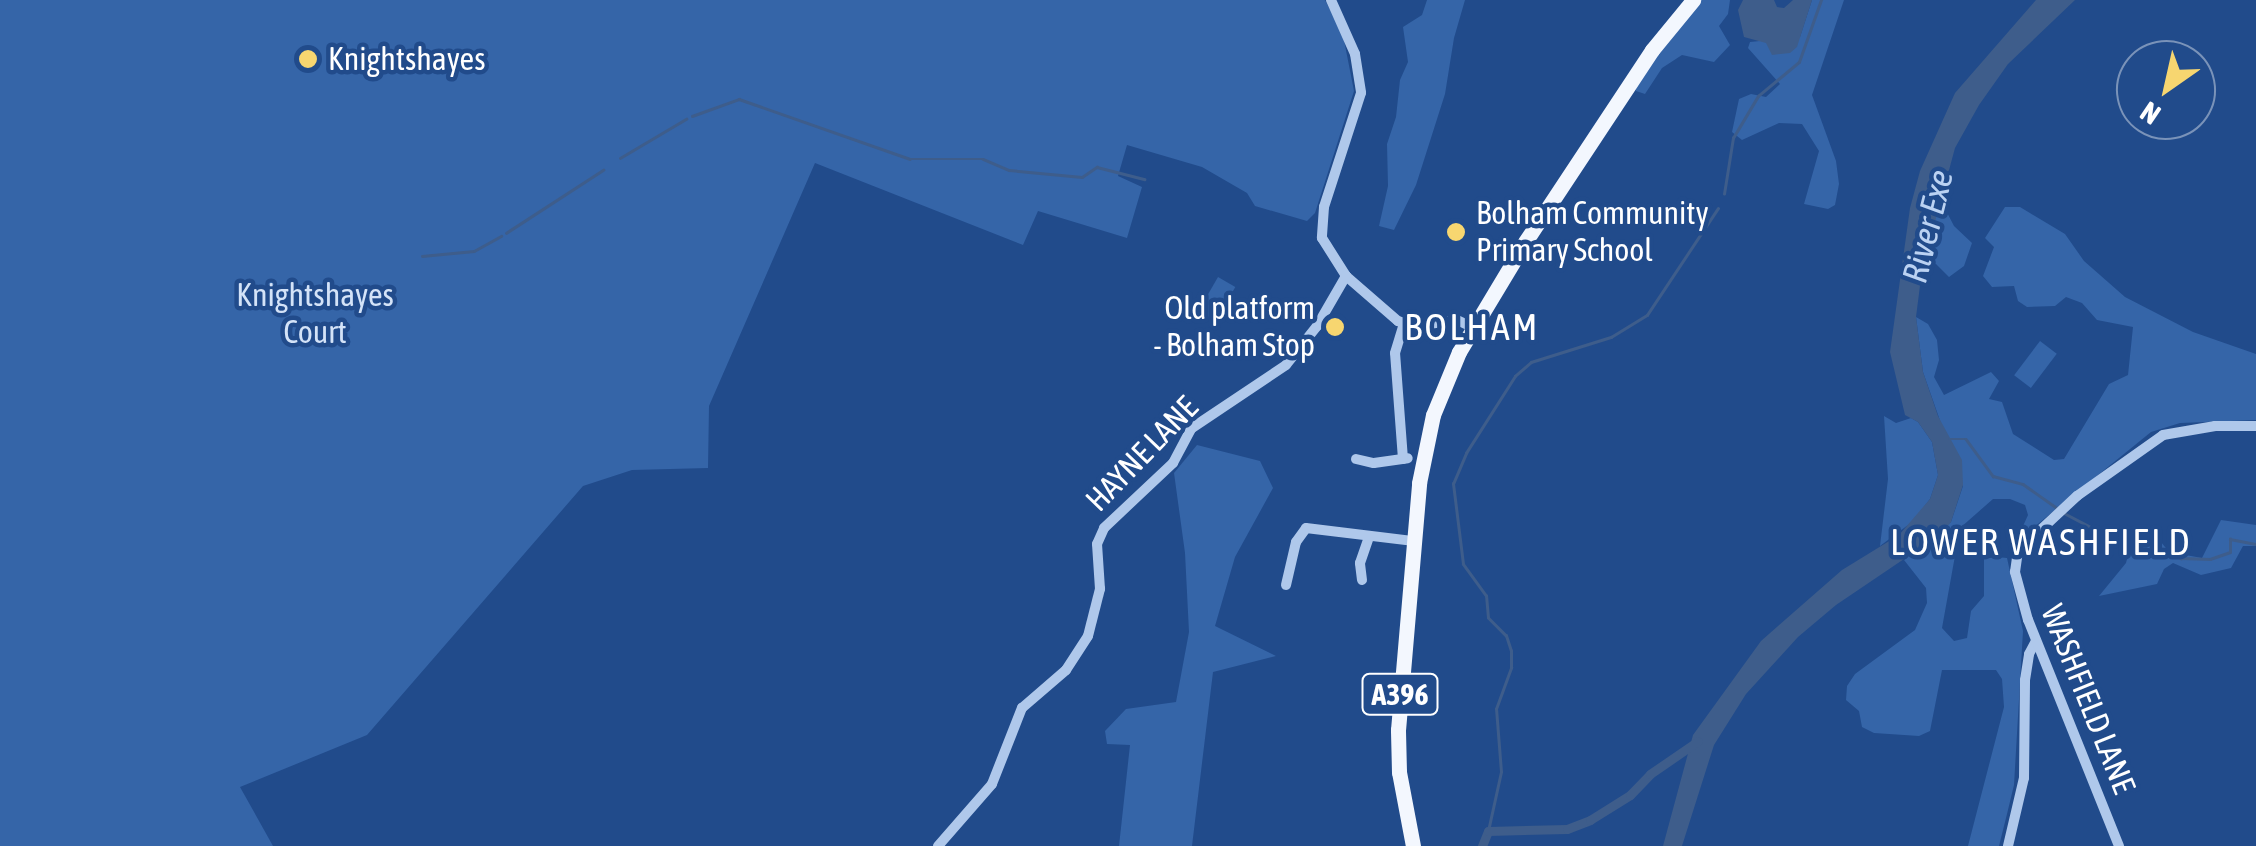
<!DOCTYPE html>
<html>
<head>
<meta charset="utf-8">
<style>
  body { margin:0 }
  #map { position:relative; width:2256px; height:846px; overflow:hidden; background:#214b8b; font-family:"Asap Condensed",sans-serif }
  div>[style] { position:absolute }
  [style*='--x'] { left:calc(var(--x)*1px); top:calc(var(--y)*1px); width:calc(var(--w)*1px); rotate:calc(var(--a)*1deg) }
  .green>* { inset:0; background:#3565a8; transform-origin:0 0 }
  .water>* { inset:0; background:#3e5d8b }
  .stream>* { height:2.5px; margin:-1.25px; padding:0 1.25px; transform-origin:1.25px; border-radius:1.25px; background:#3e5d8b }
  .canal>* { height:9px; margin:-4.5px; padding:0 4.5px; transform-origin:4.5px; border-radius:4.5px; background:#3e5d8b }
  .street>* { height:10px; margin:-5px; padding:0 5px; transform-origin:5px; border-radius:5px; background:#afc8eb }
  .primary>* { height:15px; margin:-7.5px; padding:0 7.5px; transform-origin:7.5px; border-radius:7.5px; background:#f3f7fe }
  .dots>* { width:28px; height:28px; translate:-50% -50%; box-sizing:border-box; border:5px solid #214b8b; border-radius:50% }
  span { translate:-50% -50%; white-space:nowrap; text-align:center; line-height:1.15; -webkit-text-stroke:9px #214b8b; paint-order:stroke }
  .shield-label span { padding:2px 8px; background:#214b8b; border:2px solid; border-radius:8px; -webkit-text-stroke-width:0 }
  .shield-label { font-size:30px; color:#fff; font-weight:700 }
  .poi-label { font-size:32px; color:#fff }
  .left { translate:0 -50%; text-align:left }
  .right { translate:-100% -50%; text-align:right }
  .park-label { font-size:32px; color:#d4e3f8 }
  .street-label { font-size:32px; color:#fff }
  .water-label { font-size:35px; color:#bbd2f2; font-style:italic }
  .quarter-label { font-size:38px; color:#fff; letter-spacing:2.5px }
  .north { position:absolute; left:2116px; top:40px; width:100px; height:100px; box-sizing:border-box; background:#214b8b; border:2px solid #7a93b9; border-radius:50%; rotate:214deg; font-size:28px; font-weight:700; line-height:40px; text-align:center; color:#fff }
  .north::after { content:''; display:block; margin:auto; width:35px; height:45px; background:#f7d670; clip-path:polygon(50% 0,100% 100%,50% 72%,0 100%) }
</style>
</head>
<body>
<div id="map">
  <div class="green">
    <i style="clip-path:polygon(0 0,1325px 0,1343px 35px,1354px 91px,1315px 213px,1307px 221px,1255px 206px,1247px 193px,1202px 167px,1127px 145px,1118px 176px,1142px 187px,1127px 238px,1038px 211px,1023px 245px,815px 163px,709px 406px,708px 468px,632px 470px,583px 486px,367px 735px,240px 787px,273px 846px,0 846px)"></i>
    <i style="clip-path:polygon(1427px 0,1465px 0,1454px 38px,1445px 94px,1416px 185px,1394px 230px,1379px 226px,1388px 186px,1387px 144px,1396px 117px,1400px 80px,1408px 62px,1403px 27px,1422px 15px)"></i>
    <i style="clip-path:polygon(1700px 0,1730px 0,1728px 14px,1719px 26px,1730px 45px,1714px 62px,1682px 55px,1662px 68px,1645px 94px,1636px 91px,1635px 83px)"></i>
    <i style="clip-path:polygon(1812px 0,1844px 0,1812px 95px,1836px 161px,1839px 184px,1835px 205px,1828px 209px,1804px 204px,1819px 151px,1802px 124px,1779px 123px,1742px 140px,1732px 132px,1739px 99px,1751px 94px,1766px 97px,1780px 84px,1748px 48px,1750px 42px,1800px 37px)"></i>
    <i style="clip-path:polygon(1940px 199px,1954px 226px,1972px 243px,1964px 266px,1949px 277px,1936px 264px,1922px 270px)"></i>
    <i style="clip-path:polygon(2005px 207px,2020px 207px,2065px 234px,2084px 261px,2125px 297px,2193px 332px,2256px 354px,2256px 420px,2180px 423px,2151px 432px,2023px 536px,2019px 535px,2028px 515px,2025px 505px,2010px 499px,1993px 499px,1960px 528px,1942px 628px,1954px 641px,1967px 638px,1971px 611px,1984px 596px,1984px 559px,1996px 557px,2007px 558px,2023px 631px,2014px 785px,2007px 814px,1999px 846px,1968px 846px,2004px 707px,2002px 679px,1996px 670px,1942px 670px,1930px 731px,1919px 736px,1874px 733px,1862px 727px,1859px 711px,1846px 700px,1847px 686px,1855px 674px,1915px 630px,1927px 603px,1926px 588px,1904px 560px,1951px 522px,1963px 486px,1923px 372px,1916px 317px,1928px 324px,1937px 340px,1939px 360px,1934px 377px,1944px 395px,1991px 372px,1999px 381px,1989px 399px,2002px 402px,2013px 434px,2054px 460px,2064px 459px,2109px 384px,2128px 375px,2133px 327px,2097px 320px,2082px 303px,2066px 297px,2055px 306px,2027px 307px,2018px 301px,2014px 286px,1992px 287px,1983px 276px,1994px 247px,1985px 238px)"></i>
    <i style="left:1218px;top:277px;width:20px;height:41px;rotate:30deg"></i>
    <i style="left:2040px;top:341px;width:21px;height:43px;rotate:37deg"></i>
    <i style="clip-path:polygon(1884px 416px,1896px 423px,1911px 418px,1918px 422px,1932px 442px,1938px 475px,1930px 499px,1912px 522px,1880px 546px,1888px 479px)"></i>
    <i style="clip-path:polygon(1197px 445px,1260px 461px,1273px 488px,1235px 557px,1215px 626px,1276px 656px,1213px 672px,1192px 846px,1119px 846px,1130px 745px,1107px 744px,1105px 731px,1126px 709px,1176px 702px,1189px 632px,1185px 553px,1174px 473px)"></i>
    <i style="clip-path:polygon(2221px 520px,2256px 525px,2256px 546px,2243px 546px,2231px 568px,2201px 575px,2173px 563px,2164px 569px,2157px 584px,2099px 596px,2126px 563px,2132px 539px,2161px 542px,2169px 552px,2202px 558px)"></i>
  </div>
  <div class="water">
    <i style="clip-path:polygon(1743px 0,1774px 0,1777px 7px,1784px 8px,1793px 0,1812px 0,1797px 47px,1790px 53px,1772px 55px,1766px 43px,1744px 37px,1738px 10px)"></i>
    <i style="clip-path:polygon(2036px 0,2075px 0,2008px 64px,1979px 105px,1955px 148px,1922px 270px,1916px 317px,1923px 372px,1938px 416px,1962px 460px,1963px 485px,1951px 522px,1941px 534px,1836px 605px,1798px 637px,1746px 694px,1714px 745px,1682px 846px,1663px 846px,1693px 735px,1761px 641px,1842px 570px,1899px 535px,1930px 499px,1938px 475px,1932px 442px,1918px 422px,1905px 415px,1890px 352px,1910px 208px,1920px 171px,1955px 93px)"></i>
  </div>
  <div class="stream">
    <i style="--x:692;--y:116;--w:50;--a:-19.9"></i>
    <i style="--x:739;--y:99;--w:181;--a:19.3"></i>
    <i style="--x:910;--y:159;--w:73;--a:0"></i>
    <i style="--x:983;--y:159;--w:28;--a:23"></i>
    <i style="--x:1009;--y:170;--w:73;--a:5.5"></i>
    <i style="--x:1082;--y:177;--w:18;--a:-34"></i>
    <i style="--x:1097;--y:167;--w:49;--a:14.3"></i>
    <i style="--x:620;--y:158;--w:77;--a:-30.6"></i>
    <i style="--x:1724;--y:194;--w:57;--a:-80.9"></i>
    <i style="--x:1733;--y:138;--w:49;--a:-59.2"></i>
    <i style="--x:1758;--y:96;--w:53;--a:-39.7"></i>
    <i style="--x:1799;--y:62;--w:66;--a:-70.5"></i>
    <i style="--x:506;--y:233;--w:116;--a:-33"></i>
    <i style="--x:422;--y:256;--w:52;--a:-5.5"></i>
    <i style="--x:474;--y:251;--w:31;--a:-29"></i>
    <i style="--x:1949;--y:439;--w:17;--a:0"></i>
    <i style="--x:1966;--y:439;--w:46;--a:53.9"></i>
    <i style="--x:1993;--y:476;--w:31;--a:15"></i>
    <i style="--x:2023;--y:484;--w:42;--a:35.2"></i>
    <i style="--x:2064;--y:513;--w:50;--a:27.6"></i>
    <i style="--x:2108;--y:536;--w:52;--a:12.2"></i>
    <i style="--x:2159;--y:547;--w:25;--a:27"></i>
    <i style="--x:2181;--y:558;--w:29;--a:2"></i>
    <i style="--x:2210;--y:559;--w:21;--a:-19"></i>
    <i style="--x:2230;--y:552;--w:13;--a:-90"></i>
    <i style="--x:2230;--y:539;--w:26;--a:11"></i>
    <i style="--x:1488;--y:831;--w:60;--a:-77.6"></i>
    <i style="--x:1501;--y:772;--w:63;--a:-94.5"></i>
    <i style="--x:1496;--y:709;--w:44;--a:-69.9"></i>
    <i style="--x:1511;--y:668;--w:17;--a:-90"></i>
    <i style="--x:1511;--y:651;--w:16;--a:-108"></i>
    <i style="--x:1506;--y:636;--w:25;--a:-135"></i>
    <i style="--x:1488;--y:618;--w:22;--a:-95"></i>
    <i style="--x:1486;--y:596;--w:39;--a:-126"></i>
    <i style="--x:1463;--y:564;--w:81;--a:-97.1"></i>
    <i style="--x:1453;--y:484;--w:34;--a:-67"></i>
    <i style="--x:1466;--y:453;--w:91;--a:-57.5"></i>
    <i style="--x:1515;--y:376;--w:21;--a:-41"></i>
    <i style="--x:1531;--y:362;--w:84;--a:-17.4"></i>
    <i style="--x:1611;--y:337;--w:42;--a:-31.4"></i>
    <i style="--x:1647;--y:315;--w:128;--a:-56.4"></i>
  </div>
  <div class="canal">
    <i style="--x:1482;--y:846;--w:16;--a:-68"></i>
    <i style="--x:1488;--y:831;--w:79;--a:-1.5"></i>
    <i style="--x:1567;--y:829;--w:25;--a:-21"></i>
    <i style="--x:1590;--y:820;--w:47;--a:-32"></i>
    <i style="--x:1630;--y:795;--w:29;--a:-46"></i>
    <i style="--x:1650;--y:774;--w:58;--a:-34.5"></i>
  </div>
  <div class="street">
    <i style="--x:1331;--y:0;--w:59;--a:66"></i>
    <i style="--x:1355;--y:54;--w:39;--a:81"></i>
    <i style="--x:1361;--y:93;--w:120;--a:108"></i>
    <i style="--x:1324;--y:207;--w:31;--a:94"></i>
    <i style="--x:1322;--y:238;--w:45;--a:57.7"></i>
    <i style="--x:1346;--y:276;--w:69;--a:40.9"></i>
    <i style="--x:1398;--y:321;--w:18;--a:16"></i>
    <i style="--x:1415;--y:326;--w:42;--a:-8.1"></i>
    <i style="--x:1457;--y:320;--w:17;--a:25"></i>
    <i style="--x:1356;--y:459;--w:18;--a:13"></i>
    <i style="--x:1374;--y:463;--w:34;--a:-8"></i>
    <i style="--x:1403;--y:459;--w:106;--a:-94.3"></i>
    <i style="--x:1395;--y:353;--w:30;--a:-73"></i>
    <i style="--x:1362;--y:580;--w:17;--a:-97"></i>
    <i style="--x:1360;--y:563;--w:28;--a:-71"></i>
    <i style="--x:1286;--y:585;--w:44;--a:-76.9"></i>
    <i style="--x:1296;--y:542;--w:17;--a:-54"></i>
    <i style="--x:1306;--y:528;--w:109;--a:6.9"></i>
    <i style="--x:938;--y:846;--w:82;--a:-48.9"></i>
    <i style="--x:992;--y:784;--w:82;--a:-68.5"></i>
    <i style="--x:1022;--y:708;--w:58;--a:-40.8"></i>
    <i style="--x:1066;--y:670;--w:40;--a:-57.1"></i>
    <i style="--x:1088;--y:636;--w:49;--a:-75.7"></i>
    <i style="--x:1100;--y:589;--w:45;--a:-93.8"></i>
    <i style="--x:1097;--y:544;--w:17;--a:-66"></i>
    <i style="--x:1104;--y:528;--w:95;--a:-43.3"></i>
    <i style="--x:1173;--y:463;--w:40;--a:-62"></i>
    <i style="--x:1192;--y:428;--w:113;--a:-33.8"></i>
    <i style="--x:1286;--y:365;--w:50;--a:-51.5"></i>
    <i style="--x:1317;--y:326;--w:58;--a:-59.9"></i>
    <i style="--x:2008;--y:846;--w:70;--a:-76.8"></i>
    <i style="--x:2024;--y:778;--w:98;--a:-89.4"></i>
    <i style="--x:2025;--y:680;--w:26;--a:-81"></i>
    <i style="--x:2029;--y:654;--w:15;--a:-62"></i>
    <i style="--x:2119;--y:846;--w:244;--a:-111.9"></i>
    <i style="--x:2028;--y:620;--w:50;--a:-105.2"></i>
    <i style="--x:2015;--y:572;--w:21;--a:-82"></i>
    <i style="--x:2018;--y:551;--w:81;--a:-43"></i>
    <i style="--x:2077;--y:496;--w:105;--a:-35.3"></i>
    <i style="--x:2163;--y:435;--w:53;--a:-9.8"></i>
    <i style="--x:2215;--y:426;--w:41;--a:0"></i>
  </div>
  <div class="primary">
    <i style="--x:1413;--y:846;--w:75;--a:-100.7"></i>
    <i style="--x:1399;--y:772;--w:42;--a:-91.4"></i>
    <i style="--x:1398;--y:730;--w:248;--a:-85.1"></i>
    <i style="--x:1419;--y:483;--w:69;--a:-78.4"></i>
    <i style="--x:1433;--y:415;--w:68;--a:-67.6"></i>
    <i style="--x:1459;--y:352;--w:128;--a:-59"></i>
    <i style="--x:1525;--y:242;--w:230;--a:-56.5"></i>
    <i style="--x:1652;--y:50;--w:65;--a:-50.6"></i>
  </div>
  <div class="dots">
    <i style="left:308px;top:59px;background:#f7d670"></i>
    <i style="left:1456px;top:232px;background:#f7d670"></i>
    <i style="left:1335px;top:327px;background:#f7d670"></i>
  </div>
  <div class="shield-label">
    <span style="left:1400px;top:694px">A396</span>
  </div>
  <div class="poi-label">
    <span class="left" style="left:328px;top:59px">Knightshayes</span>
    <span class="left" style="left:1476px;top:232px">Bolham Community<br>Primary School</span>
    <span class="right" style="left:1315px;top:327px">Old platform<br>- Bolham Stop</span>
  </div>
  <div class="park-label">
    <span style="left:315px;top:314px">Knightshayes<br>Court</span>
  </div>
  <div class="street-label">
    <span style="left:1142px;top:454px;rotate:-46deg">HAYNE LANE</span>
    <span style="left:2088px;top:699px;rotate:68deg">WASHFIELD LANE</span>
  </div>
  <div class="water-label">
    <span style="left:1927px;top:226px;rotate:-76deg">River Exe</span>
  </div>
  <div class="quarter-label">
    <span style="left:1472px;top:327px">BOLHAM</span>
    <span style="left:2041px;top:542px">LOWER WASHFIELD</span>
  </div>
  <div class="north">N</div>
</div>
</body>
</html>
